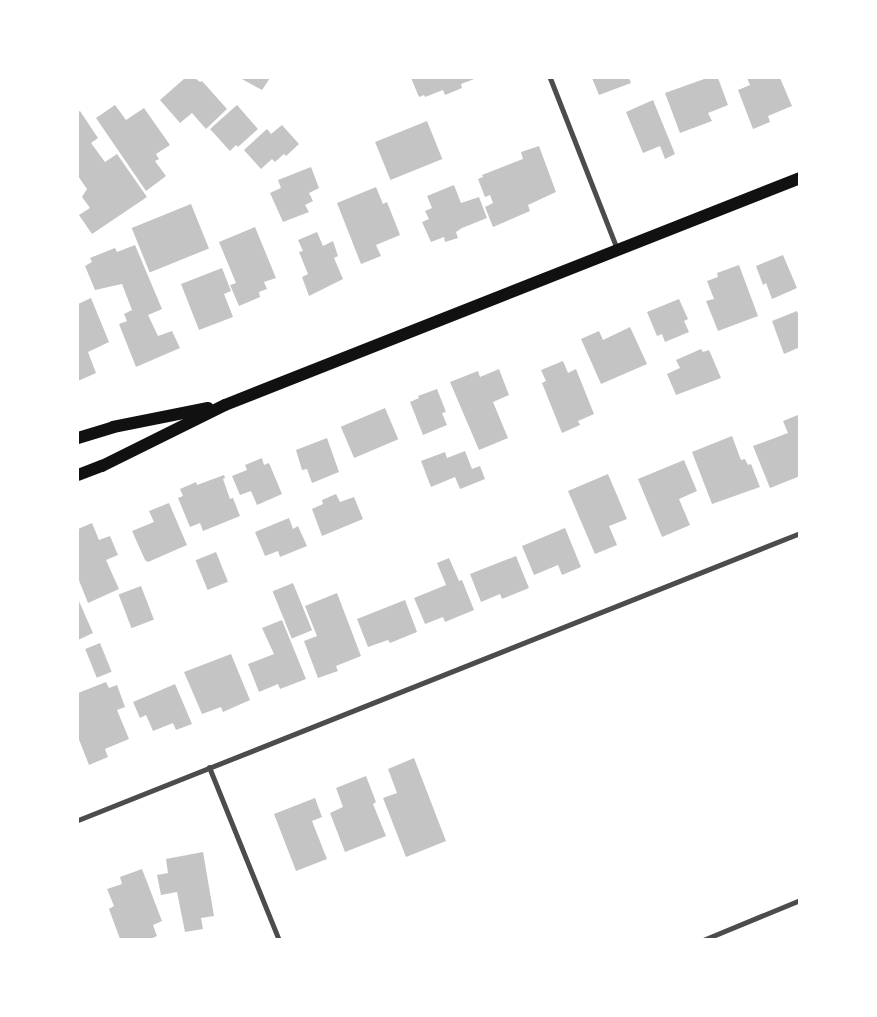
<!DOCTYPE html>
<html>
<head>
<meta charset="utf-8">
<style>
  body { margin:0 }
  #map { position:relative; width:877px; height:1017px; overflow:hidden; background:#fff; font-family:Karla,sans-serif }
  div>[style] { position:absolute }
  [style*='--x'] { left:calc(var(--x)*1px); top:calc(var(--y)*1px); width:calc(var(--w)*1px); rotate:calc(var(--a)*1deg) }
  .building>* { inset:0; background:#c4c4c4; transform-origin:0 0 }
  .minor>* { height:5px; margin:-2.5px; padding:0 2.5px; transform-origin:2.5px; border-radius:2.5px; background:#4c4c4c }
  .primary>* { height:12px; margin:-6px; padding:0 6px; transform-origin:6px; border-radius:6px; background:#111 }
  span { translate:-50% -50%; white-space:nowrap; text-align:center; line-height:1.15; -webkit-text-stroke:5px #fff; paint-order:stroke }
  .frame { position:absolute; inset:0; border:79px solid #fff; pointer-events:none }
</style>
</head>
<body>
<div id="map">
  <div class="building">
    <i style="clip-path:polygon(185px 78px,195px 78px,200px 82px,202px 81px,227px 109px,206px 129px,192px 113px,180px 123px,160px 100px)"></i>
    <i style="clip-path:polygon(240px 78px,270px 78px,262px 90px)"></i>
    <i style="clip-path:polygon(411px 78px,477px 78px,461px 84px,462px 88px,445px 95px,443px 90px,425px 97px,424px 95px,419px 97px)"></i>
    <i style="clip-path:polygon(592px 78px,629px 78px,631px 83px,599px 95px)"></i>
    <i style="clip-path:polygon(707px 78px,718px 78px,728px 105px,708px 113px,712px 121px,680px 133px,665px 93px)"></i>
    <i style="clip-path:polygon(747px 78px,780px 78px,792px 106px,768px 116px,770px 122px,753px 129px,738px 90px,750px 85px)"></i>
    <i style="clip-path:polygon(653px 100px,675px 154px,665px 159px,660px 146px,643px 153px,626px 112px)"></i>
    <i style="clip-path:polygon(115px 105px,126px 120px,144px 108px,170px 145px,156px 154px,159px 159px,155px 161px,166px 176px,146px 191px,96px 118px)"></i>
    <i style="clip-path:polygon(237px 105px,258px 129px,238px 147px,236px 145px,230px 151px,210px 129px)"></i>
    <i style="clip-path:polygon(80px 111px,98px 138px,91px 143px,105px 162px,117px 154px,147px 197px,92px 234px,79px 215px,90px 208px,82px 197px,87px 189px,78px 176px,78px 112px)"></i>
    <i style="left:427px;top:121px;width:41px;height:56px;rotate:68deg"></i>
    <i style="clip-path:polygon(282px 125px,299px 144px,286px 156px,284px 154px,275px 162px,272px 159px,261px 169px,244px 150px,267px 129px,271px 134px)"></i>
    <i style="clip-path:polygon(539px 146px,556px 192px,528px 205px,530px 211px,493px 227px,485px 207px,493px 203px,490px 195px,485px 197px,478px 179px,483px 177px,482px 175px,523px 159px,521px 152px)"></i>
    <i style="clip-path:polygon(311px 167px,319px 188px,309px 193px,313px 201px,305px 205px,309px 212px,283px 222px,270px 193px,281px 188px,278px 180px)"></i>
    <i style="clip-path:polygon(454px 185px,461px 203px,479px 197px,487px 218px,462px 228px,456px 232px,458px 238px,445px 242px,444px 237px,431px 242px,422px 222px,429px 219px,425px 211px,432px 208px,427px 196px)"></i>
    <i style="clip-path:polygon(376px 187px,383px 204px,387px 202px,400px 235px,376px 245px,381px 256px,361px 264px,337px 203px)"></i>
    <i style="left:191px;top:204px;width:48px;height:64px;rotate:68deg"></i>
    <i style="clip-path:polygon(255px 227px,276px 278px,264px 282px,267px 289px,259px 292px,260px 297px,239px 306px,230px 285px,236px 283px,219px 242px)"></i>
    <i style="clip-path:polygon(317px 232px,323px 246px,333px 241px,338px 256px,334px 258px,343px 279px,309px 296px,302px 277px,308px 274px,299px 252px,303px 251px,298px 240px)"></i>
    <i style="clip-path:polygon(135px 245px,162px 309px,148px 315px,158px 336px,172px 331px,180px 348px,136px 367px,119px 324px,127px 321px,124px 314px,132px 310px,122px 284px,95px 290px,85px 266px,92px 262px,90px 258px,115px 248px,117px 252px)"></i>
    <i style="clip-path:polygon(783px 255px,797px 288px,772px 299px,766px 283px,763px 285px,756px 266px)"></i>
    <i style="clip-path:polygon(739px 265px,758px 316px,718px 331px,706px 301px,714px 299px,707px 281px,718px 277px,717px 273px)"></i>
    <i style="clip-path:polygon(222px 268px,231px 291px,224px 294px,233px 317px,199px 330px,181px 284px)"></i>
    <i style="clip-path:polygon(91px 298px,109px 342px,88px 352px,96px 373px,78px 381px,78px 304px)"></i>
    <i style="clip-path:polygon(679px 299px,688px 319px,684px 321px,689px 332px,665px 342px,662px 334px,657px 336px,647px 312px)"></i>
    <i style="clip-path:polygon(797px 311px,800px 319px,800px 347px,784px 354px,772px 321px)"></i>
    <i style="clip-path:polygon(630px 327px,647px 364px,601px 384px,581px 339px,599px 331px,603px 340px)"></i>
    <i style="clip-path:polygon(701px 349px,703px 352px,709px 350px,721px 378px,676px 395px,667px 374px,680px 368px,676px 360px)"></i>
    <i style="clip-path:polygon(563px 361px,568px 373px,576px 369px,594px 414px,578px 421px,580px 425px,562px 433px,542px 383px,546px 381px,541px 370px)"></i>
    <i style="clip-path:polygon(499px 369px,509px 395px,493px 402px,508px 438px,479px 450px,450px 382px,478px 371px,480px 377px)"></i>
    <i style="clip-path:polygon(437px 389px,446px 412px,442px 413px,447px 425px,423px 435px,410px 402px,419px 398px,418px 396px)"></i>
    <i style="left:385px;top:408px;width:34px;height:48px;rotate:67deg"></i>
    <i style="clip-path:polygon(798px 415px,800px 476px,770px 488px,753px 446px,788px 433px,783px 421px)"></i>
    <i style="clip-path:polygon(732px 436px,741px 460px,745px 459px,748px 465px,751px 464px,760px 487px,712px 504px,692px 452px)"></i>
    <i style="clip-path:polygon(327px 438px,339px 472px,312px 483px,307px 469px,302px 470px,296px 450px)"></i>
    <i style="clip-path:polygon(465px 451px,472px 469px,480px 466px,485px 479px,460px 489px,455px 477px,431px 487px,421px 461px,445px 452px,447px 458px)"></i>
    <i style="clip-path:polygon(262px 458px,264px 465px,269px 463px,282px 494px,257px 505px,251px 491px,240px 495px,232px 476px,247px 470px,245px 465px)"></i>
    <i style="clip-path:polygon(684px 460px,697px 491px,679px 499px,690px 525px,662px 537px,638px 479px)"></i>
    <i style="clip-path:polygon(608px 474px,627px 519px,609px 526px,617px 545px,595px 554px,568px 491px)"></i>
    <i style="clip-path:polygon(224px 475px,225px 478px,223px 479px,230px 499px,233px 498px,240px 516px,203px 531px,200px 523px,190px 527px,178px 498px,183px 496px,180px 489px,196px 482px,197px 485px)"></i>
    <i style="clip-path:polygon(336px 494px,340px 502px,354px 497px,363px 519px,322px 536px,312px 509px,323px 504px,322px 500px)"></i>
    <i style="clip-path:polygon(169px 503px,187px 545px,148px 562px,145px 560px,132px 531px,154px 522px,149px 511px)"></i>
    <i style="clip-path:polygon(289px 518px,293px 529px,298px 526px,307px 546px,280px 557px,278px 551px,265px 556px,255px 532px)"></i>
    <i style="clip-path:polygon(92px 523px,99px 540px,110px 536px,118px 555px,106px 560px,119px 589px,88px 603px,78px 578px,78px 529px)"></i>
    <i style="clip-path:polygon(565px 528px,581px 567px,562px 575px,558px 565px,534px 575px,522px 546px)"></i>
    <i style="left:216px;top:552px;width:32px;height:22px;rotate:68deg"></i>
    <i style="clip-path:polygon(516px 556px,529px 588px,502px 599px,500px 594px,481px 602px,470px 574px)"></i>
    <i style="clip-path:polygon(449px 558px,459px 581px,462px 580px,474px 610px,445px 622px,443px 617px,425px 624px,414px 598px,446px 585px,437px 563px)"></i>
    <i style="left:293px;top:583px;width:51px;height:22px;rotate:68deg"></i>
    <i style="left:141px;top:586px;width:36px;height:24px;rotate:69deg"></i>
    <i style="clip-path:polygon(337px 593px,361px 656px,336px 666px,338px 671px,318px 678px,304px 641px,317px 636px,305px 606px)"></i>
    <i style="clip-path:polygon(78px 599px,93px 633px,78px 640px)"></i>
    <i style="clip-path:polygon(405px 600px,417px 632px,390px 643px,388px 640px,368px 647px,357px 619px)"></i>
    <i style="clip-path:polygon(282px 620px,306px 679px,280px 689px,278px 684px,259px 692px,248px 664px,274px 654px,262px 628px)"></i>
    <i style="left:100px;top:643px;width:31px;height:16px;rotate:68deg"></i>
    <i style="clip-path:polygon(231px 654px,250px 700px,223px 712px,221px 707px,202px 714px,184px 672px)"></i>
    <i style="clip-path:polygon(106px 682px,109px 688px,117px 685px,125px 707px,117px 710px,129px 739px,105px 749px,108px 757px,89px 765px,78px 737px,78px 693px)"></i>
    <i style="clip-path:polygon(175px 684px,192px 724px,176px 730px,173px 723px,153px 731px,146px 715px,140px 718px,133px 702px)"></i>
    <i style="clip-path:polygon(414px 758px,446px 841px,406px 857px,383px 798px,397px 793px,388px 769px)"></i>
    <i style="clip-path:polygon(366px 776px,376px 802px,373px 804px,386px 836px,345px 852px,330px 813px,343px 807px,336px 788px)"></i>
    <i style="clip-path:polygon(315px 798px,322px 817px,312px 821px,327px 859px,296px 871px,274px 814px)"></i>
    <i style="clip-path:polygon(203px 852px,214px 916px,201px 918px,203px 929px,185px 932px,177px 892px,161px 895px,157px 875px,168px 873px,166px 859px)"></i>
    <i style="clip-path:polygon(142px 869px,162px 921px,153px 925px,157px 936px,148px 940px,120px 939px,109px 909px,114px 906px,107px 889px,122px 884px,120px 877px)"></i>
  </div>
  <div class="minor">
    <i style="--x:550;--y:78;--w:184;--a:68.6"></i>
    <i style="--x:209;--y:767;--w:187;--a:68"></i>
    <i style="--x:78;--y:820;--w:777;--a:-21.68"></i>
    <i style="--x:703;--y:940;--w:105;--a:-22.4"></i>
  </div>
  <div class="primary">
    <i style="--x:78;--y:438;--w:37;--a:-17"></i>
    <i style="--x:113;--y:427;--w:97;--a:-11.3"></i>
    <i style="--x:78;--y:475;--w:26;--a:-21"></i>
    <i style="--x:102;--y:466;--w:137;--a:-26.4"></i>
    <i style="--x:225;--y:405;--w:618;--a:-21.54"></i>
  </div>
  <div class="frame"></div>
</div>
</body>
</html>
